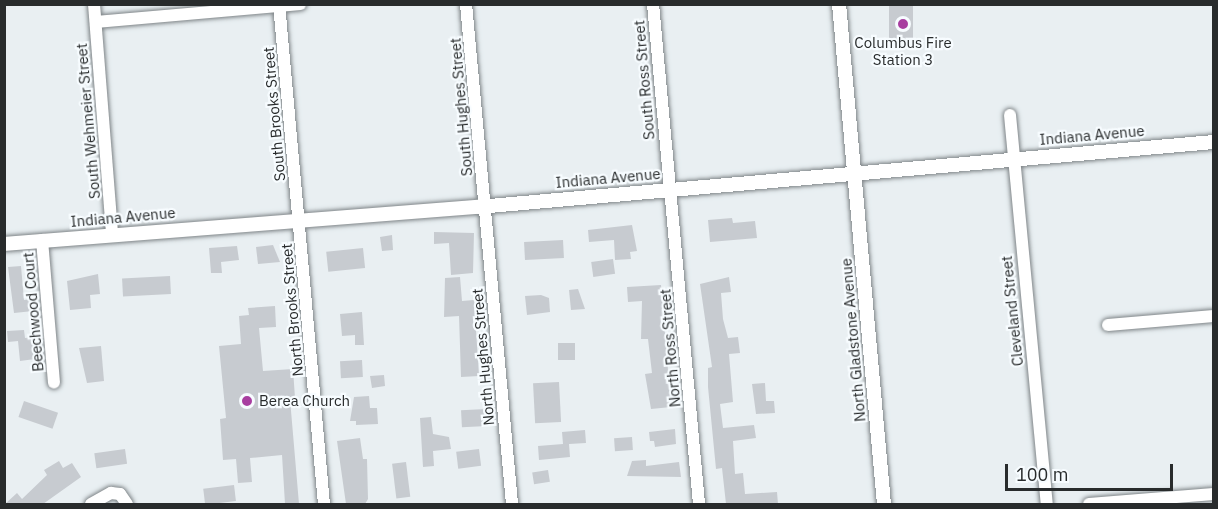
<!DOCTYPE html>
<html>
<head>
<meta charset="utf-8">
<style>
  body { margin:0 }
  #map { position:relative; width:1218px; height:509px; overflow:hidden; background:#e9eff2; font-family:"IBM Plex Sans",sans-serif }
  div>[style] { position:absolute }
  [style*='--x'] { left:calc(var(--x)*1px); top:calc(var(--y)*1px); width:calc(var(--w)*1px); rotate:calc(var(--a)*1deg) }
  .building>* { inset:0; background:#c7cbd0; transform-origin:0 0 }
  .roads { filter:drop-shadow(0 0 2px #7f8588) drop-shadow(0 0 2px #7f8588) }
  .minor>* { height:12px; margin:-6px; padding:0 6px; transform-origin:6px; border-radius:6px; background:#fff }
  .tertiary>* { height:14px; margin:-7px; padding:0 7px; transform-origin:7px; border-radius:7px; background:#fff }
  .dots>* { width:16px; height:16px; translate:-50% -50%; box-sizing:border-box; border:3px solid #f7fcff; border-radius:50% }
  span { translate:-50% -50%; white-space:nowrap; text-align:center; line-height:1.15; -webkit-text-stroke:4.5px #f7fcff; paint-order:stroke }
  .poi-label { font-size:15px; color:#282b2c }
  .left { translate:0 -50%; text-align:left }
  .street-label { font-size:15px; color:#282b2c }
  .frame { position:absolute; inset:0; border:6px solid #282b2c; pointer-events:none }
  .scale { position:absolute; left:1005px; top:464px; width:168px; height:27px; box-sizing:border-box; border:3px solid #282b2c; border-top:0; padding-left:8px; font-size:18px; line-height:21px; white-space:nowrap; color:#282b2c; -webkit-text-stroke:4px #f7fcff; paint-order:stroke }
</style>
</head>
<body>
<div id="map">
  <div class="building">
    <i style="left:889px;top:4px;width:24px;height:35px"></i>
    <i style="clip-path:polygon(732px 218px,733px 223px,755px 221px,757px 238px,710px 242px,708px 220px)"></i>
    <i style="clip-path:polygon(632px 225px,637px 251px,630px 252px,631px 259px,615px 260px,614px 240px,589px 242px,588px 230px)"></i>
    <i style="clip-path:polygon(434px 232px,474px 233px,473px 273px,451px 275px,449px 243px,434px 244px)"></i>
    <i style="clip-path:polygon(392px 235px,393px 250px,382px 251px,380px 237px)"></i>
    <i style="left:563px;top:240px;width:18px;height:39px;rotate:87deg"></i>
    <i style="clip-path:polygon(273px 245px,280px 262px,258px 264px,256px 247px)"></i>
    <i style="clip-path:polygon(237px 246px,239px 260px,221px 262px,222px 273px,211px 273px,209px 248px)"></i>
    <i style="left:363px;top:248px;width:20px;height:37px;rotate:84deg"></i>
    <i style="left:613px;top:259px;width:15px;height:22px;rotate:82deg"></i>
    <i style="clip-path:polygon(21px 266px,24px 300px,32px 299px,33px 311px,14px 313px,8px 267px)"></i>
    <i style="clip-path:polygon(98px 274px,100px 294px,90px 295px,91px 308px,70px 310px,67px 281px)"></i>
    <i style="left:170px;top:276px;width:18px;height:48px;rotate:87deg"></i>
    <i style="clip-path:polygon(460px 277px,462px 301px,474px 300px,479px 376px,461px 377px,459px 316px,444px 317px,445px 278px)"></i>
    <i style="clip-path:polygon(729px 277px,731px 292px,721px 293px,723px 319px,728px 338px,738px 337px,740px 353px,729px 354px,733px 402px,720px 404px,723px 428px,754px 425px,756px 438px,733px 441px,735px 474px,743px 473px,745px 494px,777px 492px,778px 504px,726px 504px,722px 468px,716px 469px,708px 387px,708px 368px,712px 367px,700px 284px)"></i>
    <i style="clip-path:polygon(661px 285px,671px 407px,651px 409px,645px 374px,652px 373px,648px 339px,641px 339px,642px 301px,628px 302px,627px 287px)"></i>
    <i style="clip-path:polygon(578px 289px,585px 309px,571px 310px,569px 290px)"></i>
    <i style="clip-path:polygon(541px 295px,549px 298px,550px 312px,527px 315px,525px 296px)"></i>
    <i style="clip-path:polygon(275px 306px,276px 327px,259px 328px,263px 371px,293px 369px,295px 398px,290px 399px,299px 504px,285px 504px,282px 455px,250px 458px,252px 482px,238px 483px,236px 459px,223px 460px,220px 419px,226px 418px,219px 346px,241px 344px,239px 316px,249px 315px,248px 308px)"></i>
    <i style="clip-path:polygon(362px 312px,364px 345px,355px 345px,355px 335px,342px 336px,340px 314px)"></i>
    <i style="clip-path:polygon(24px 330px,25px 338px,33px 337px,35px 359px,20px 361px,18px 341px,8px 342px,7px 331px)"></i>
    <i style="left:558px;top:343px;width:17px;height:17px"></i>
    <i style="clip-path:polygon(101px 346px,104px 381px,87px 383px,79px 348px)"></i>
    <i style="left:362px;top:360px;width:17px;height:22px;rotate:87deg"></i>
    <i style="clip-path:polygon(384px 375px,385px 386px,372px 388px,370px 376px)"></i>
    <i style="left:559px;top:382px;width:40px;height:26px;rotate:87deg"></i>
    <i style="clip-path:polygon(765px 383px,766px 401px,774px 401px,775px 413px,756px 414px,752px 384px)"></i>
    <i style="clip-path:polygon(369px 396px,370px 408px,377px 408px,378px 424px,356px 425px,356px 421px,350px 421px,354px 397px)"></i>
    <i style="left:24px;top:401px;width:36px;height:17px;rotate:19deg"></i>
    <i style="left:486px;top:409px;width:17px;height:25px;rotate:87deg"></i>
    <i style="clip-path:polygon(431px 417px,433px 434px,449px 437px,451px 449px,433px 451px,434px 466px,423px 467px,420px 418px)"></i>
    <i style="clip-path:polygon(675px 429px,676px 444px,655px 447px,654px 441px,650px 441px,649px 432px)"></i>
    <i style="clip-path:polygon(585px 430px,586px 443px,569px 444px,570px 457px,539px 460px,538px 446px,563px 444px,562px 432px)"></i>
    <i style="left:632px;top:437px;width:13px;height:18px;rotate:86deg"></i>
    <i style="clip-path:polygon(360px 438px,363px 459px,367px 459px,368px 499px,365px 504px,346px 504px,337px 441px)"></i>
    <i style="left:125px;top:449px;width:15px;height:31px;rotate:82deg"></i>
    <i style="left:479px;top:449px;width:17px;height:23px;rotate:83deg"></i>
    <i style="clip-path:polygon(646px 460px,646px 466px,679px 462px,681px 477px,627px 476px,632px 461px)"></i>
    <i style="clip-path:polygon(59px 461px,63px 468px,72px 463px,81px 477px,43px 504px,5px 504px,17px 493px,22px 499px,47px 475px,44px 470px)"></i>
    <i style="left:406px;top:462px;width:35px;height:14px;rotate:83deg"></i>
    <i style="left:548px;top:470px;width:12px;height:16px;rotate:81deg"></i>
    <i style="left:234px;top:485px;width:16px;height:31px;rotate:83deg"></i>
  </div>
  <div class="roads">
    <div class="minor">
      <i style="--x:94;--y:4;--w:231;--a:85.5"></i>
      <i style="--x:279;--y:4;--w:502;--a:84.86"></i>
      <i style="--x:466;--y:4;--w:502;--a:84.74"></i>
      <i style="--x:653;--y:4;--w:502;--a:84.74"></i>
      <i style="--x:96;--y:22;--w:205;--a:-5"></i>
      <i style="--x:1010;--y:115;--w:391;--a:84.6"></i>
      <i style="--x:42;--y:240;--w:143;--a:85.2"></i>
      <i style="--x:1108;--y:325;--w:106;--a:-4.9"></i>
      <i style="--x:91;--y:504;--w:23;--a:-29"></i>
      <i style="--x:111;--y:493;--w:9;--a:6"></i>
      <i style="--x:120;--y:494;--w:12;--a:55"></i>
      <i style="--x:1089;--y:504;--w:125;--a:-4.6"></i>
    </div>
    <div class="tertiary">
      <i style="--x:839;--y:4;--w:502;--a:84.86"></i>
      <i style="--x:4;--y:244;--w:475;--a:-4.5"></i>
      <i style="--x:478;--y:207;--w:739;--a:-5.05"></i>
    </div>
  </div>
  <div class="dots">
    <i style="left:903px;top:24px;background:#a83ea0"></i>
    <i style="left:247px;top:401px;background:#a83ea0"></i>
  </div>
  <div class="poi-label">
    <span style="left:903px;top:51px">Columbus Fire<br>Station 3</span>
    <span class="left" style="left:259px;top:401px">Berea Church</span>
  </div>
  <div class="street-label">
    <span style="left:644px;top:80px;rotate:-95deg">South Ross Street</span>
    <span style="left:461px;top:107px;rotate:-95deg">South Hughes Street</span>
    <span style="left:274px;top:114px;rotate:-95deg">South Brooks Street</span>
    <span style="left:88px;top:121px;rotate:-95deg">South Wehmeier Street</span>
    <span style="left:1092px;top:135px;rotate:-5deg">Indiana Avenue</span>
    <span style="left:608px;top:178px;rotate:-5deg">Indiana Avenue</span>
    <span style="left:123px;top:217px;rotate:-5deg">Indiana Avenue</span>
    <span style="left:292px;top:310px;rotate:-95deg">North Brooks Street</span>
    <span style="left:1012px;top:311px;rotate:-96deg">Cleveland Street</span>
    <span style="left:33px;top:312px;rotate:-95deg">Beechwood Court</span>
    <span style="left:853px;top:340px;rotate:-95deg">North Gladstone Avenue</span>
    <span style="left:670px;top:348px;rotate:-95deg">North Ross Street</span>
    <span style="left:483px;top:357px;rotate:-95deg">North Hughes Street</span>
  </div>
  <div class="frame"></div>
  <div class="scale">100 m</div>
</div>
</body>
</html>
